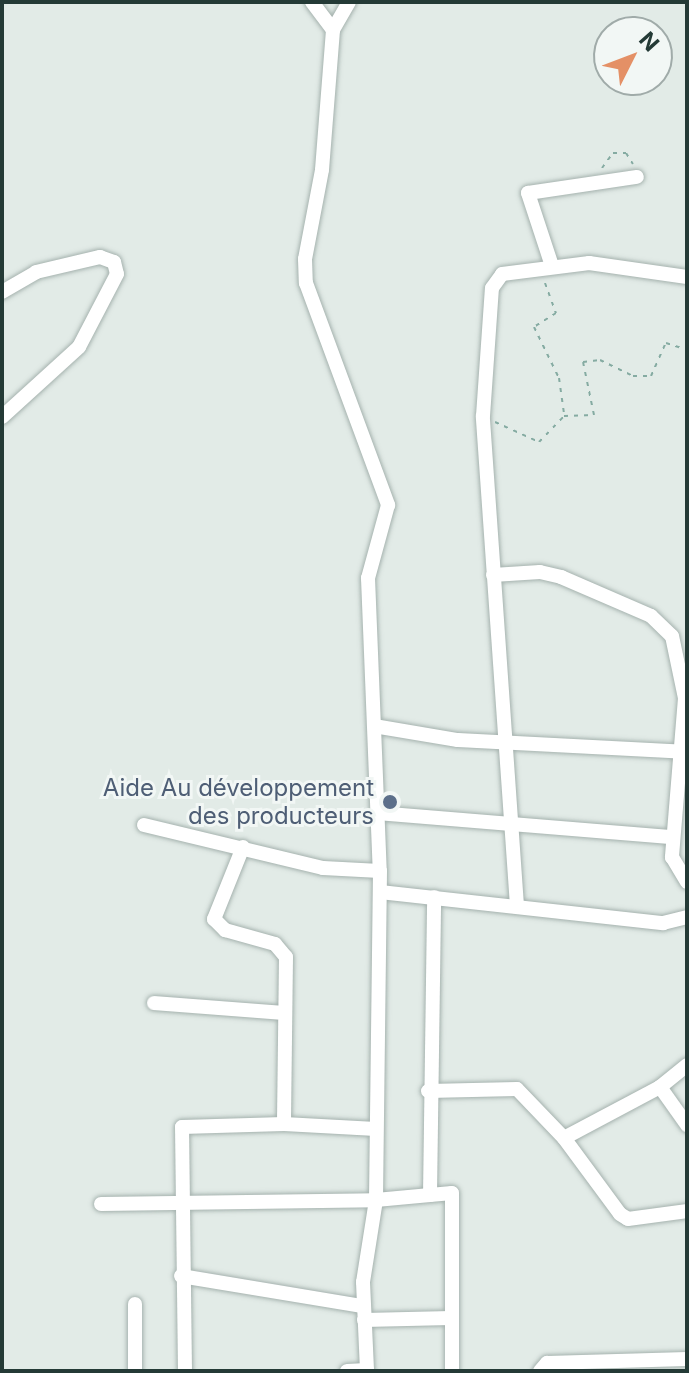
<!DOCTYPE html>
<html>
<head>
<meta charset="utf-8">
<style>
  body { margin:0 }
  #map { position:relative; width:689px; height:1373px; overflow:hidden; background:#e2ebe7; font-family:Inter,sans-serif }
  div>[style] { position:absolute }
  [style*='--x'] { left:calc(var(--x)*1px); top:calc(var(--y)*1px); width:calc(var(--w)*1px); rotate:calc(var(--a)*1deg) }
  .path>* { height:2px; margin-top:-1px; transform-origin:0; background:repeating-linear-gradient(90deg,#85aba2 0 4px,transparent 0 10px) }
  .roads { filter:drop-shadow(0 0 2px #a5b2ae) drop-shadow(0 0 2px #a5b2ae) }
  .minor>* { height:14px; margin:-7px; padding:0 7px; transform-origin:7px; border-radius:7px; background:#fff }
  .dots>* { width:22px; height:22px; translate:-50% -50%; box-sizing:border-box; border:4px solid #f2f7f5; border-radius:50% }
  span { translate:-50% -50%; white-space:nowrap; text-align:center; line-height:1.15; -webkit-text-stroke:6px #f2f7f5; paint-order:stroke }
  .service-label { font-size:24px; color:#4e5e75 }
  .right { translate:-100% -50%; text-align:right }
  .frame { position:absolute; inset:0; border:4px solid #243a36; pointer-events:none }
  .north { position:absolute; left:593px; top:16px; width:80px; height:80px; box-sizing:border-box; background:#f2f7f5; border:2px solid #a0aba9; border-radius:50%; rotate:48deg; font-size:22px; font-weight:700; line-height:32px; text-align:center; color:#243a36 }
  .north::after { content:''; display:block; margin:auto; width:28px; height:36px; background:#e49066; clip-path:polygon(50% 0,100% 100%,50% 72%,0 100%) }
</style>
</head>
<body>
<div id="map">
  <div class="path">
    <i style="--x:602;--y:168;--w:19;--a:-54"></i>
    <i style="--x:613;--y:153;--w:13;--a:0"></i>
    <i style="--x:626;--y:153;--w:13;--a:58"></i>
    <i style="--x:545;--y:283;--w:32;--a:70"></i>
    <i style="--x:556;--y:313;--w:26;--a:148"></i>
    <i style="--x:534;--y:327;--w:57;--a:63.9"></i>
    <i style="--x:559;--y:378;--w:37;--a:82"></i>
    <i style="--x:495;--y:422;--w:48;--a:24.4"></i>
    <i style="--x:539;--y:442;--w:36;--a:-46"></i>
    <i style="--x:564;--y:416;--w:30;--a:-2"></i>
    <i style="--x:594;--y:415;--w:54;--a:-101.7"></i>
    <i style="--x:583;--y:362;--w:17;--a:-7"></i>
    <i style="--x:600;--y:360;--w:37;--a:26"></i>
    <i style="--x:633;--y:376;--w:18;--a:0"></i>
    <i style="--x:651;--y:376;--w:36;--a:-66"></i>
    <i style="--x:666;--y:343;--w:22;--a:18"></i>
  </div>
  <div class="roads">
    <div class="minor">
      <i style="--x:312;--y:2;--w:35;--a:53"></i>
      <i style="--x:349;--y:2;--w:32;--a:120"></i>
      <i style="--x:333;--y:30;--w:140;--a:94.5"></i>
      <i style="--x:322;--y:170;--w:91;--a:100.8"></i>
      <i style="--x:305;--y:259;--w:24;--a:88"></i>
      <i style="--x:306;--y:283;--w:237;--a:69.7"></i>
      <i style="--x:388;--y:505;--w:76;--a:105.3"></i>
      <i style="--x:368;--y:578;--w:293;--a:87.7"></i>
      <i style="--x:380;--y:871;--w:329;--a:90.7"></i>
      <i style="--x:376;--y:1200;--w:83;--a:99"></i>
      <i style="--x:363;--y:1282;--w:89;--a:87.4"></i>
      <i style="--x:552;--y:266;--w:77;--a:-108.2"></i>
      <i style="--x:528;--y:193;--w:110;--a:-8.4"></i>
      <i style="--x:2;--y:292;--w:39;--a:-30"></i>
      <i style="--x:36;--y:272;--w:66;--a:-13.2"></i>
      <i style="--x:100;--y:257;--w:15;--a:20"></i>
      <i style="--x:114;--y:262;--w:12;--a:76"></i>
      <i style="--x:117;--y:274;--w:82;--a:117.5"></i>
      <i style="--x:79;--y:347;--w:104;--a:137.7"></i>
      <i style="--x:493;--y:575;--w:47;--a:-3.7"></i>
      <i style="--x:540;--y:572;--w:22;--a:13"></i>
      <i style="--x:561;--y:577;--w:98;--a:23.4"></i>
      <i style="--x:651;--y:616;--w:29;--a:44"></i>
      <i style="--x:672;--y:636;--w:63;--a:78.2"></i>
      <i style="--x:685;--y:698;--w:160;--a:94.7"></i>
      <i style="--x:672;--y:857;--w:29;--a:59"></i>
      <i style="--x:374;--y:726;--w:85;--a:9.5"></i>
      <i style="--x:458;--y:740;--w:226;--a:3"></i>
      <i style="--x:378;--y:813;--w:295;--a:4.7"></i>
      <i style="--x:144;--y:825;--w:184;--a:13.5"></i>
      <i style="--x:323;--y:868;--w:57;--a:3"></i>
      <i style="--x:243;--y:847;--w:78;--a:111.9"></i>
      <i style="--x:214;--y:919;--w:16;--a:45"></i>
      <i style="--x:225;--y:930;--w:52;--a:15.6"></i>
      <i style="--x:275;--y:944;--w:17;--a:50"></i>
      <i style="--x:286;--y:957;--w:167;--a:90.7"></i>
      <i style="--x:380;--y:892;--w:285;--a:6.3"></i>
      <i style="--x:663;--y:923;--w:25;--a:-14"></i>
      <i style="--x:517;--y:906;--w:491;--a:-94"></i>
      <i style="--x:483;--y:416;--w:128;--a:-86"></i>
      <i style="--x:492;--y:288;--w:17;--a:-54"></i>
      <i style="--x:502;--y:274;--w:88;--a:-7.2"></i>
      <i style="--x:589;--y:263;--w:99;--a:8.1"></i>
      <i style="--x:154;--y:1003;--w:130;--a:4.4"></i>
      <i style="--x:660;--y:1087;--w:47;--a:54.6"></i>
      <i style="--x:428;--y:1091;--w:89;--a:-1.3"></i>
      <i style="--x:517;--y:1089;--w:68;--a:46.2"></i>
      <i style="--x:564;--y:1138;--w:94;--a:53.6"></i>
      <i style="--x:620;--y:1214;--w:9;--a:32"></i>
      <i style="--x:628;--y:1219;--w:60;--a:-7.7"></i>
      <i style="--x:564;--y:1138;--w:109;--a:-28"></i>
      <i style="--x:660;--y:1087;--w:35;--a:-39"></i>
      <i style="--x:430;--y:1195;--w:298;--a:-89.2"></i>
      <i style="--x:101;--y:1204;--w:275;--a:-0.8"></i>
      <i style="--x:376;--y:1200;--w:76;--a:-5.3"></i>
      <i style="--x:452;--y:1193;--w:178;--a:90"></i>
      <i style="--x:181;--y:1276;--w:184;--a:9.4"></i>
      <i style="--x:135;--y:1304;--w:67;--a:90"></i>
      <i style="--x:364;--y:1320;--w:87;--a:-1.3"></i>
      <i style="--x:185;--y:1371;--w:244;--a:-90.7"></i>
      <i style="--x:182;--y:1127;--w:102;--a:-1.7"></i>
      <i style="--x:284;--y:1124;--w:92;--a:3.1"></i>
      <i style="--x:347;--y:1371;--w:20;--a:-3"></i>
      <i style="--x:540;--y:1371;--w:11;--a:-49"></i>
      <i style="--x:547;--y:1363;--w:140;--a:-1.6"></i>
    </div>
  </div>
  <div class="dots">
    <i style="left:390px;top:802px;background:#5c6f8a"></i>
  </div>
  <div class="service-label">
    <span class="right" style="left:374px;top:802px">Aide Au développement<br>des producteurs</span>
  </div>
  <div class="frame"></div>
  <div class="north">N</div>
</div>
</body>
</html>
